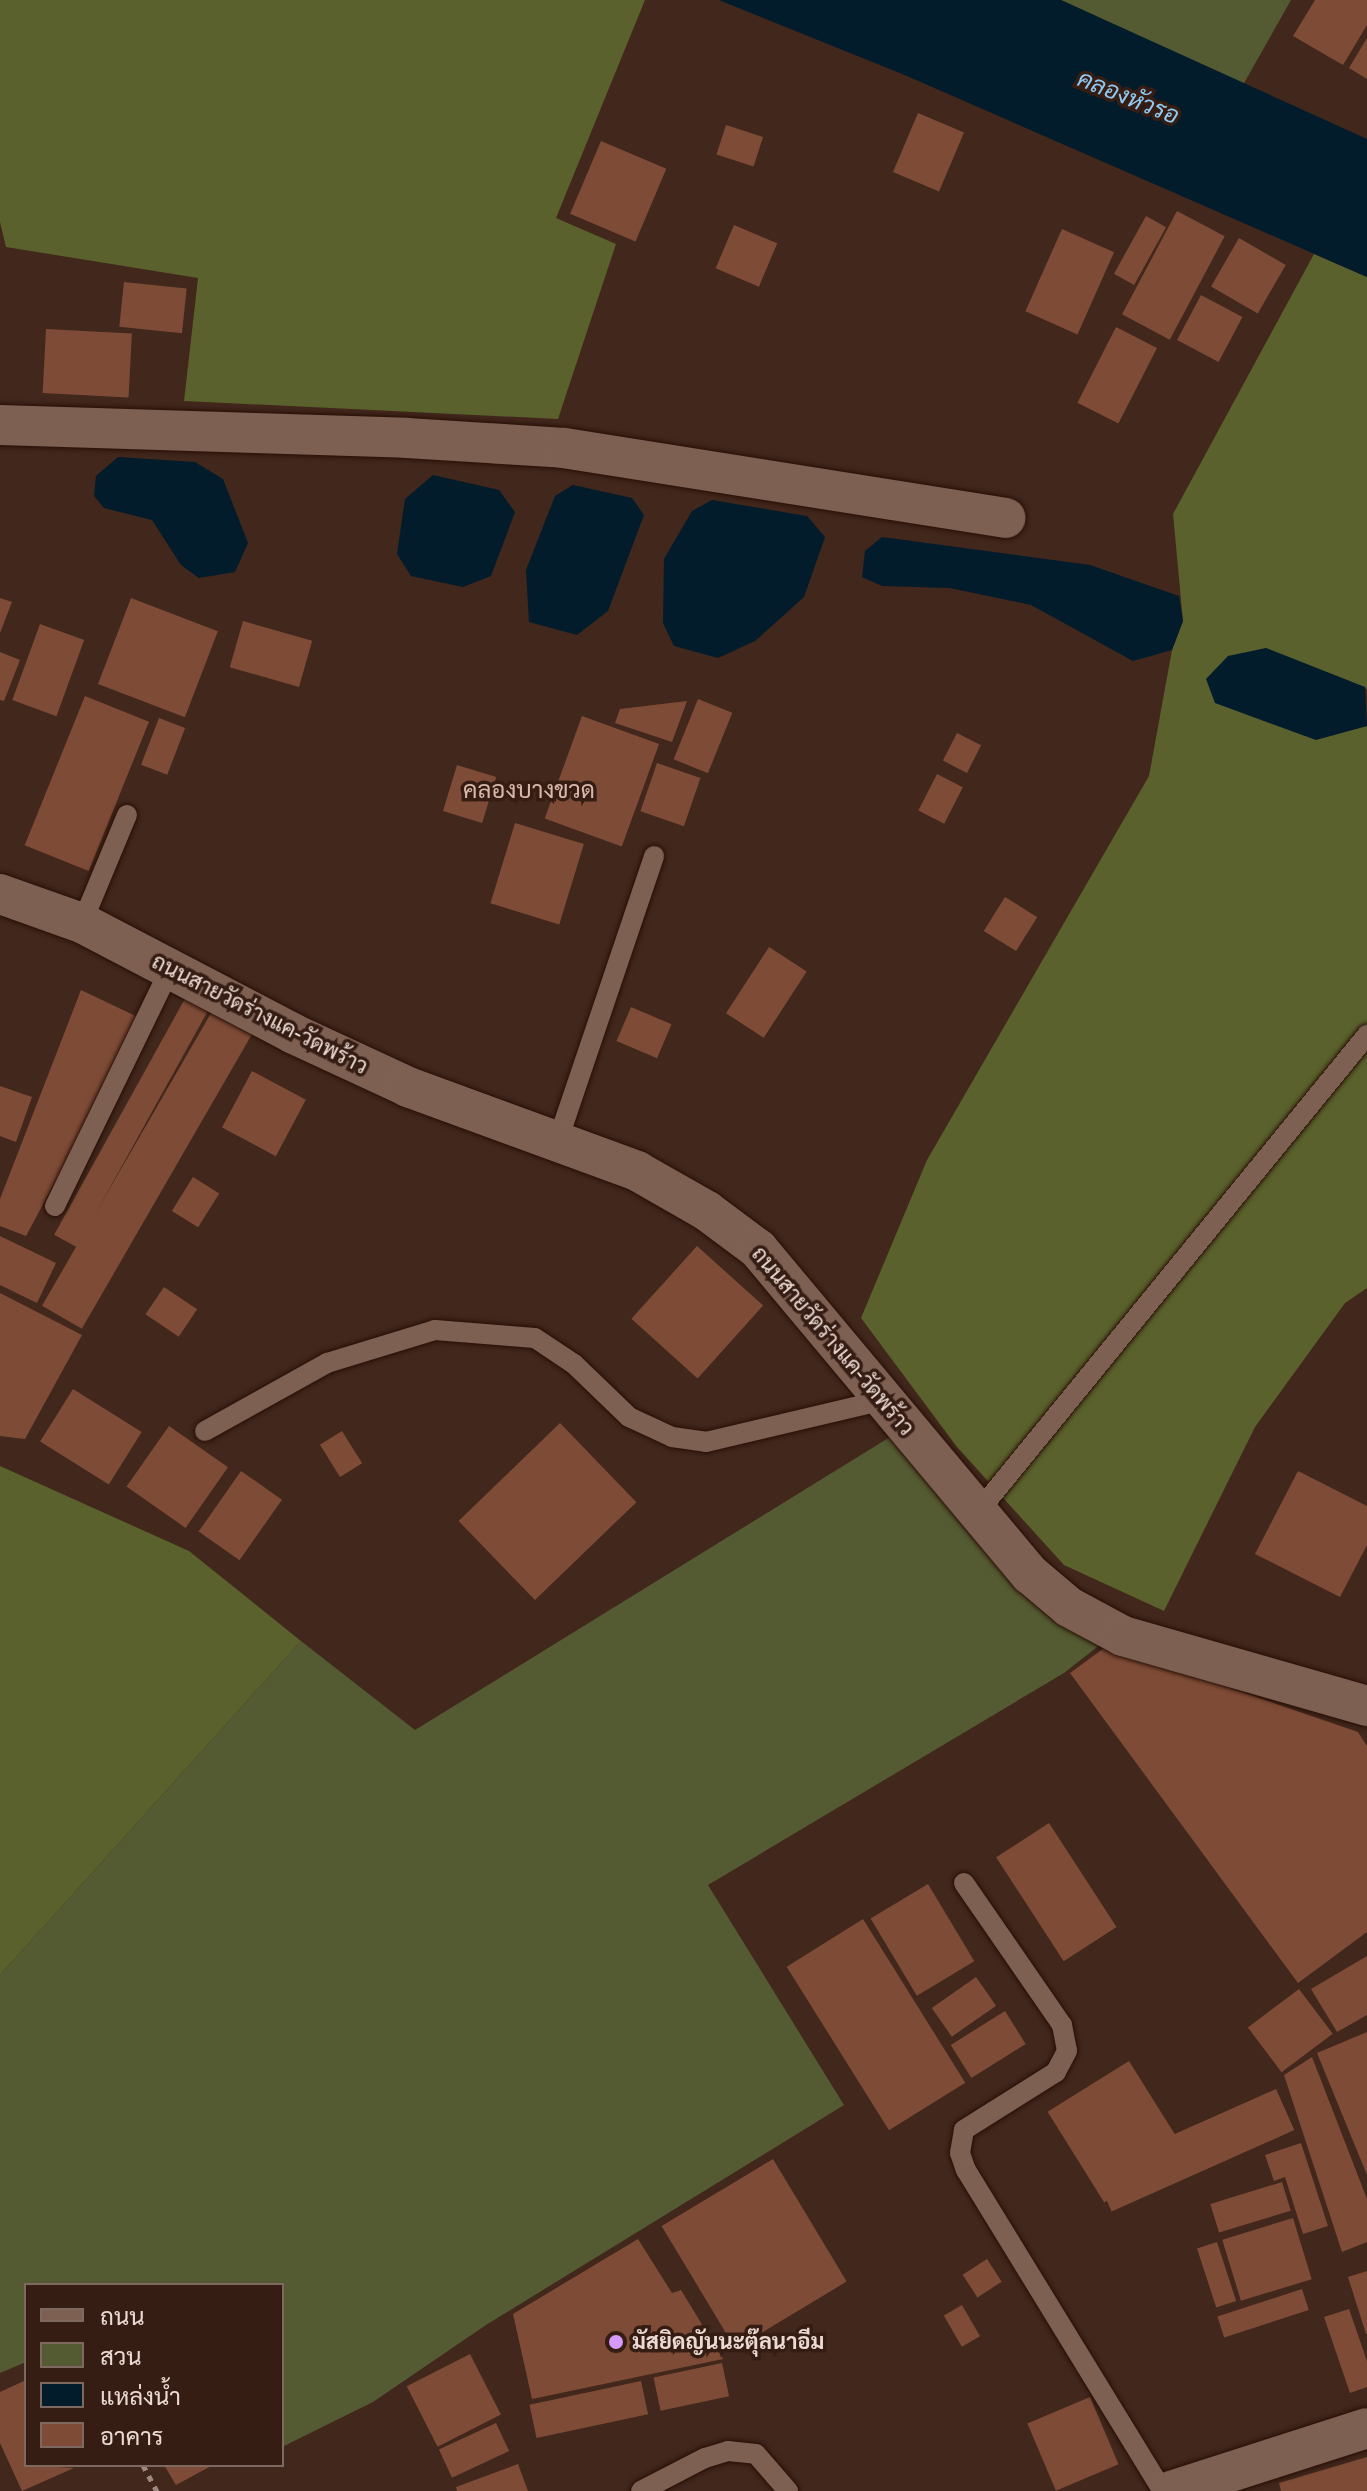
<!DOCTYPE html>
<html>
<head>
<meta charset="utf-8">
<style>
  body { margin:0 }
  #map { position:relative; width:1367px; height:2491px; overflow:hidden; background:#41271c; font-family:Signika,Sarabun,sans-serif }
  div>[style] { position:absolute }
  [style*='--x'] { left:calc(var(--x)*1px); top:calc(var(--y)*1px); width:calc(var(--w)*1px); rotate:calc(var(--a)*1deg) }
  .green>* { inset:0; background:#545a31 }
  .forest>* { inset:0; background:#5a612c }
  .water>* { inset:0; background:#021c2c }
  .building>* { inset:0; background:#7e4c36; transform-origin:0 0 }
  .path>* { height:5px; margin-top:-2.5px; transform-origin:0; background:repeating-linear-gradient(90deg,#9d887f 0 6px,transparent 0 12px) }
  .roads { filter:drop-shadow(0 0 2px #270f06) drop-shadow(0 0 2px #270f06) }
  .service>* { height:20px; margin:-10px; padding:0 10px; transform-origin:10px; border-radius:10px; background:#7e6053 }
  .minor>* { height:40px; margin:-20px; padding:0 20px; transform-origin:20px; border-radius:20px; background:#7e6053 }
  .dots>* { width:22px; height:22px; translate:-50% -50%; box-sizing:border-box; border:4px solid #361d13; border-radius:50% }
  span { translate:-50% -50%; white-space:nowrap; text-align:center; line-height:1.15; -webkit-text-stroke:7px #361d13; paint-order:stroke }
  .street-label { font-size:22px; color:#ebdad3 }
  .poi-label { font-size:22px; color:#ebdad3; font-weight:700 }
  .left { translate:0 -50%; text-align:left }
  .water-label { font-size:24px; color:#90caf4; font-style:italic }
  .neighbourhood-label { font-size:24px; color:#d9b7a9 }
  .legend { position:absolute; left:24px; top:2283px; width:260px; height:184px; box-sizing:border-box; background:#361d13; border:2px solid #7e6960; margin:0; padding:10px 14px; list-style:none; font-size:24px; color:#ebdad3 }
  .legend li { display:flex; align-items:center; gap:16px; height:40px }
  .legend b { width:40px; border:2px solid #7e6960 }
</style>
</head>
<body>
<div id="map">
  <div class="green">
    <i style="clip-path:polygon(1061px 0,1291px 0,1243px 85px)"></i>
    <i style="clip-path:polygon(890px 1437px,1101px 1644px,1064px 1673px,708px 1885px,844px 2105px,486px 2325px,373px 2402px,282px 2447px,282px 2285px,26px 2285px,26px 2362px,0 2373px,0 1975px,301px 1641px,415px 1730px)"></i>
  </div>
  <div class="forest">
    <i style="clip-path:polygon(0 0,645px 0,556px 218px,616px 244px,558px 419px,184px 401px,198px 278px,6px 247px,0 222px)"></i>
    <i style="clip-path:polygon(1314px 254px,1367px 277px,1367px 690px,1365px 687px,1316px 739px,1367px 726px,1367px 1288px,1345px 1303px,1255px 1427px,1164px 1611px,1064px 1565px,957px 1447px,861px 1318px,927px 1160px,1149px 776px,1172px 650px,1183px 621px,1173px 514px)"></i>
    <i style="clip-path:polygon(0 1466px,189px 1551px,301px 1641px,0 1975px)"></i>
  </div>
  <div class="water">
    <i style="clip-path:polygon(719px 0,1061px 0,1367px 139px,1367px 277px,907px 76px)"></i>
    <i style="clip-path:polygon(118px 457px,195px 462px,223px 479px,248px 543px,235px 572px,199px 578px,181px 565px,152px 520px,104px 508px,94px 496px,96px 476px)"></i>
    <i style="clip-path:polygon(433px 475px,499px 490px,515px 512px,491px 576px,463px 587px,411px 576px,397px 554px,405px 499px)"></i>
    <i style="clip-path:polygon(573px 485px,632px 498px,644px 515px,608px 611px,577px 635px,529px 622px,526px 570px,555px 496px)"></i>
    <i style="clip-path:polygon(712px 500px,807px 516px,825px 537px,804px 597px,755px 641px,718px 658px,674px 646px,663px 623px,664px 559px,692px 511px)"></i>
    <i style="clip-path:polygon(882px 537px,1090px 565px,1179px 596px,1183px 621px,1172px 650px,1133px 661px,1031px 605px,950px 588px,882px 586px,862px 577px,865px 551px)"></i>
    <i style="clip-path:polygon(1266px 648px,1365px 687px,1367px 726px,1316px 740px,1215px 703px,1206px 679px,1228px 656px)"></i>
  </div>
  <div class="building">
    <i style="clip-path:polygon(1315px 0,1367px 0,1367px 25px,1343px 65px,1293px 36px)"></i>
    <i style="clip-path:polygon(1367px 38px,1367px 79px,1349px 68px)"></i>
    <i style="left:918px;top:113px;width:50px;height:64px;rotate:23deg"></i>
    <i style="left:726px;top:125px;width:39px;height:31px;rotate:18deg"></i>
    <i style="left:601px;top:141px;width:71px;height:79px;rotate:23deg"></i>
    <i style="left:1177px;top:211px;width:54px;height:117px;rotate:28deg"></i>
    <i style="left:1146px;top:216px;width:23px;height:66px;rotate:29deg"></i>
    <i style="left:734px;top:225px;width:47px;height:47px;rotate:23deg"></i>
    <i style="left:1062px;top:229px;width:57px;height:90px;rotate:24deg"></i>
    <i style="left:1239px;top:238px;width:54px;height:56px;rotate:30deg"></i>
    <i style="left:124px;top:282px;width:63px;height:45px;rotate:6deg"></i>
    <i style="left:1201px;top:295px;width:47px;height:51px;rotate:28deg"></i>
    <i style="left:1116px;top:327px;width:46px;height:85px;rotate:27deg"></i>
    <i style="left:46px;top:329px;width:86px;height:64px;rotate:3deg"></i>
    <i style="clip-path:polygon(0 598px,12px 602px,0 633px)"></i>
    <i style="left:131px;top:598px;width:93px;height:92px;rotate:21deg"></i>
    <i style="left:243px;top:621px;width:72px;height:48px;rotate:16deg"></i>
    <i style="left:40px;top:624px;width:47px;height:81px;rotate:20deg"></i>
    <i style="clip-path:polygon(0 652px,20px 660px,4px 701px,0 700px)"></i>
    <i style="left:85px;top:696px;width:69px;height:161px;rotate:22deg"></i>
    <i style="left:698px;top:699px;width:37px;height:65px;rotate:22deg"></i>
    <i style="clip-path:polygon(687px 701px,672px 742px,615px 723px,620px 709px)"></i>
    <i style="left:582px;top:716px;width:82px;height:109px;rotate:20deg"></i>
    <i style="left:159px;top:718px;width:28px;height:50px;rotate:21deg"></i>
    <i style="left:957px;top:733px;width:27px;height:31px;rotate:27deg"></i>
    <i style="left:657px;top:763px;width:46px;height:51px;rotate:19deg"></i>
    <i style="left:457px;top:765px;width:41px;height:48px;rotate:17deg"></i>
    <i style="left:937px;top:774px;width:29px;height:41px;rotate:27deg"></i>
    <i style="left:515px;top:823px;width:72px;height:84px;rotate:17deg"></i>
    <i style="left:1005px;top:897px;width:38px;height:40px;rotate:32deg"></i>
    <i style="left:769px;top:947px;width:45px;height:79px;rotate:33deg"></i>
    <i style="clip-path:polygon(81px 990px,142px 1019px,26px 1236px,0 1226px,0 1199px)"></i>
    <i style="left:187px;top:995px;width:26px;height:274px;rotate:29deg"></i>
    <i style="left:218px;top:1001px;width:46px;height:352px;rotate:30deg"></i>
    <i style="left:631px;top:1007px;width:44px;height:37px;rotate:23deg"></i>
    <i style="left:252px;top:1071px;width:61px;height:64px;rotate:28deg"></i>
    <i style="clip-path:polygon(0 1086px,32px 1097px,16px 1142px,0 1136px)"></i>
    <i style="left:193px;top:1177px;width:31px;height:40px;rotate:32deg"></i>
    <i style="clip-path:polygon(0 1236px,56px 1263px,37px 1303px,0 1285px)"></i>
    <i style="left:697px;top:1246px;width:89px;height:98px;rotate:42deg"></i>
    <i style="left:164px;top:1287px;width:40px;height:33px;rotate:34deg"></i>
    <i style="clip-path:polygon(0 1293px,82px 1335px,25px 1439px,0 1436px)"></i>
    <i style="left:73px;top:1389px;width:81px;height:62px;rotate:32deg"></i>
    <i style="left:560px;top:1423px;width:110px;height:141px;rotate:46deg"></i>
    <i style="left:169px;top:1426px;width:72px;height:74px;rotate:35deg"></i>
    <i style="left:342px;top:1431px;width:38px;height:26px;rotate:58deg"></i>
    <i style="left:241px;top:1471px;width:50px;height:74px;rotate:35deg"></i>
    <i style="clip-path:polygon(1298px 1471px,1367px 1506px,1367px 1545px,1340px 1597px,1255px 1554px)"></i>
    <i style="clip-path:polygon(1107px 1646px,1358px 1732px,1367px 1746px,1367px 1932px,1298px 1983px,1070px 1673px)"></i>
    <i style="left:1049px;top:1823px;width:124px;height:63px;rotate:57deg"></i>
    <i style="left:928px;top:1884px;width:90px;height:67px;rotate:59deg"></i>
    <i style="left:863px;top:1919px;width:193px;height:90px;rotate:58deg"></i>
    <i style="clip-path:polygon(1367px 1956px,1367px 2015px,1337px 2032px,1311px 1989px)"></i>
    <i style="left:976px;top:1977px;width:35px;height:54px;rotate:55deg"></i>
    <i style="left:1299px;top:1989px;width:56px;height:64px;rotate:53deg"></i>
    <i style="left:1005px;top:2011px;width:39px;height:64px;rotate:58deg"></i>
    <i style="clip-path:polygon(1367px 2032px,1367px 2175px,1317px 2053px)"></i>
    <i style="clip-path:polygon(1312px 2057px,1367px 2199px,1367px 2242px,1342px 2252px,1284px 2075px)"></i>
    <i style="left:1129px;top:2061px;width:107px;height:96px;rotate:58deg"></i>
    <i style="left:1276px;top:2089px;width:45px;height:200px;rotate:66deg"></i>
    <i style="clip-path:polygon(1301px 2143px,1328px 2226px,1303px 2234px,1285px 2177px,1274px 2181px,1265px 2155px)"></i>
    <i style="left:773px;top:2159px;width:143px;height:130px;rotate:59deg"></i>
    <i style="left:1282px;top:2182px;width:30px;height:75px;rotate:73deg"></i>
    <i style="left:1293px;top:2218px;width:64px;height:74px;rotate:73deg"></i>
    <i style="clip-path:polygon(638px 2239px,672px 2293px,681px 2290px,723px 2359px,532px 2399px,513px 2314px)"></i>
    <i style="left:1217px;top:2242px;width:62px;height:21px;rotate:72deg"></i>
    <i style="left:987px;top:2259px;width:27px;height:29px;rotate:57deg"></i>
    <i style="clip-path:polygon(1367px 2271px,1367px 2334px,1366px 2334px,1348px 2277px)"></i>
    <i style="left:1302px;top:2289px;width:22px;height:89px;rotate:72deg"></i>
    <i style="left:962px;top:2305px;width:36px;height:21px;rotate:60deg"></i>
    <i style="clip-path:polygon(1349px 2309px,1367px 2361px,1367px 2387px,1350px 2393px,1324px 2317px)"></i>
    <i style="left:470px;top:2354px;width:68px;height:71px;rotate:63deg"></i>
    <i style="left:722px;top:2363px;width:34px;height:70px;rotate:78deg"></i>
    <i style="clip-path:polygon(26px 2380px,26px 2465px,74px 2468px,22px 2491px,0 2443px,0 2392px)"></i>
    <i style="left:641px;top:2381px;width:34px;height:114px;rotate:78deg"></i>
    <i style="left:1090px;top:2397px;width:73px;height:68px;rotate:67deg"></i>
    <i style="left:496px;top:2423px;width:31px;height:63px;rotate:65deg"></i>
    <i style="clip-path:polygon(1367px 2457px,1367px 2491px,1281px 2491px,1279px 2483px)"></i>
    <i style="clip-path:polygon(518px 2464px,528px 2491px,457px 2491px,456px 2487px)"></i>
    <i style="clip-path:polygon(164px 2465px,213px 2465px,176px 2485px)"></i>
  </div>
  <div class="path">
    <i style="--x:143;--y:2465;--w:30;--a:62"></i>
  </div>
  <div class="roads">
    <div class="service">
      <i style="--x:82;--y:923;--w:117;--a:-67.4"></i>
      <i style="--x:557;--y:1143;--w:303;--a:-71.3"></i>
      <i style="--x:55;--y:1206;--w:263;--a:-64.1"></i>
      <i style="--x:205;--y:1431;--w:140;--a:-29.1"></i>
      <i style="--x:327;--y:1363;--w:113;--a:-17"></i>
      <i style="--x:435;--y:1330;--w:100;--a:4.6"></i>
      <i style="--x:535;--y:1338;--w:47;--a:33.7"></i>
      <i style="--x:574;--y:1364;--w:76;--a:43.9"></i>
      <i style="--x:629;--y:1417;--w:47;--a:24.9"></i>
      <i style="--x:672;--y:1437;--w:34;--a:8"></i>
      <i style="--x:706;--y:1442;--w:183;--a:-13.3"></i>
      <i style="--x:978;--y:1512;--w:616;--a:-50.8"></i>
      <i style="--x:964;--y:1883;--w:173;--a:55.4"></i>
      <i style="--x:1062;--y:2025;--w:26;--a:79"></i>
      <i style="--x:1067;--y:2051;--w:24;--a:118"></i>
      <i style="--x:1056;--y:2072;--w:109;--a:147.8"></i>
      <i style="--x:964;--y:2130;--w:23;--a:100"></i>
      <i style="--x:960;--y:2153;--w:18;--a:71"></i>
      <i style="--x:966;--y:2170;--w:377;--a:58.5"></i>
      <i style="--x:641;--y:2491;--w:72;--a:-27.3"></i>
      <i style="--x:705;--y:2458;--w:24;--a:-17"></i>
      <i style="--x:728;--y:2451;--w:28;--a:6"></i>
      <i style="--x:756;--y:2454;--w:49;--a:49.1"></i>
    </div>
    <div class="minor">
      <i style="--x:0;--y:425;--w:407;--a:1.8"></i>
      <i style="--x:407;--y:438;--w:157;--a:3.6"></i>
      <i style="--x:564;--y:448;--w:447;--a:9"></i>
      <i style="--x:0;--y:894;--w:87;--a:19.5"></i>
      <i style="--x:82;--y:923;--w:239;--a:27.6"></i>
      <i style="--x:294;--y:1034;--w:126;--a:24.9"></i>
      <i style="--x:408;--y:1087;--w:244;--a:20.1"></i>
      <i style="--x:637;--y:1171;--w:81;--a:29.7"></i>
      <i style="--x:707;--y:1211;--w:64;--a:36.7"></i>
      <i style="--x:758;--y:1249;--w:424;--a:50.1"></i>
      <i style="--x:1030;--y:1574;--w:51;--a:40.2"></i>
      <i style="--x:1069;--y:1607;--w:61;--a:28.2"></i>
      <i style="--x:1123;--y:1636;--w:254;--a:16"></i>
      <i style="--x:1171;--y:2491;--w:206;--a:-17.8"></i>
    </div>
  </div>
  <div class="dots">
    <i style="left:616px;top:2342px;background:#d69bfa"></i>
  </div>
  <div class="street-label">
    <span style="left:260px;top:1014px;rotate:27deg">ถนนสายวัดร่างแค-วัดพร้าว</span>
    <span style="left:833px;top:1341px;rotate:50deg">ถนนสายวัดร่างแค-วัดพร้าว</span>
  </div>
  <div class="poi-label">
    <span class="left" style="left:632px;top:2342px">มัสยิดญันนะตุ๊ลนาอีม</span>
  </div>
  <div class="water-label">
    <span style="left:1128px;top:98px;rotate:22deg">คลองหัวรอ</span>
  </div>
  <div class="neighbourhood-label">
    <span style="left:529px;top:791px">คลองบางขวด</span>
  </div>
  <ul class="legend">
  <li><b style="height:10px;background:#7e6053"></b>ถนน</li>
  <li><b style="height:22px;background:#545a31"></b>สวน</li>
  <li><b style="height:22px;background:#021c2c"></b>แหล่งน้ำ</li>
  <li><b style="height:22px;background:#7e4c36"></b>อาคาร</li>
  </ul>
</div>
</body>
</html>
